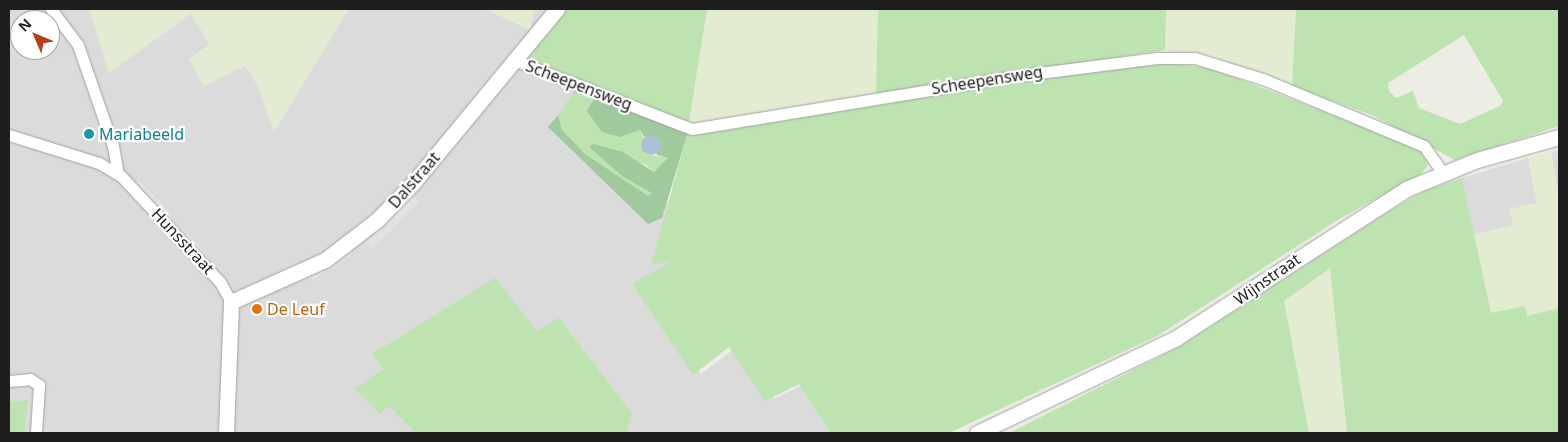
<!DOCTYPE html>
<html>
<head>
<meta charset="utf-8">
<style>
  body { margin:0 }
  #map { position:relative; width:1568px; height:442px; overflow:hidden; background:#eeede5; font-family:"Noto Sans",sans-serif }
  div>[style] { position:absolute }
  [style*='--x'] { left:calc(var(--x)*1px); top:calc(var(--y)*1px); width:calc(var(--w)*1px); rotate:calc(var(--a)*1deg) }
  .residential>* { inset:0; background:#dcdbdb }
  .farmland>* { inset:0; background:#e3ebd2 }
  .grass>* { inset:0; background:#bce3b0 }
  .forest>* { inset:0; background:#a0c99e }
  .parking>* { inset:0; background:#e2e2e2; transform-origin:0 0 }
  .water>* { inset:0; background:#aac1d7 }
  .round { border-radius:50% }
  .roads { filter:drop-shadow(0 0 1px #a2a2a2) drop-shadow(0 0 1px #a2a2a2) }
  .minor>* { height:11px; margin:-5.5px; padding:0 5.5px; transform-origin:5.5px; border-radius:5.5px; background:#fff }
  .tertiary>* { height:15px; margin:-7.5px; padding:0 7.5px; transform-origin:7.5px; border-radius:7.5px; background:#fff }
  .dots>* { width:14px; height:14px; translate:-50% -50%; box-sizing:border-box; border:2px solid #fff; border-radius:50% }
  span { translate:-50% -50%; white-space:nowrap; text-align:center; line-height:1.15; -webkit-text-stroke:4.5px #fff; paint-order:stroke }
  .street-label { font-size:16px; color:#1e1e1e }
  .culture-label { font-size:16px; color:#0d838f }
  .left { translate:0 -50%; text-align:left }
  .food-label { font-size:16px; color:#c56008 }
  .frame { position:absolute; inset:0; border:10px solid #1e1e1e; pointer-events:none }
  .north { position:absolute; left:10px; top:10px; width:50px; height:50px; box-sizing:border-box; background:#fff; border:1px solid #a5a5a5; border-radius:50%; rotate:315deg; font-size:14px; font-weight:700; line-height:20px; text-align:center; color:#1e1e1e }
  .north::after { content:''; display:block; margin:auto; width:18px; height:22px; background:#b83e14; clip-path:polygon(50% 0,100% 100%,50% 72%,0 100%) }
</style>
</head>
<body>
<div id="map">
  <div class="residential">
    <i style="clip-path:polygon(evenodd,9px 9px,195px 10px,215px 41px,193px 56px,209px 83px,343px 9px,552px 9px,586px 85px,678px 218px,682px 258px,640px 282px,701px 374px,738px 346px,774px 399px,808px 382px,840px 433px,9px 433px,9px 9px,20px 20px,50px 20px,50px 50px,20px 50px,20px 20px)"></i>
    <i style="clip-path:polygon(1559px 150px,1559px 197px,1551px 152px)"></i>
    <i style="clip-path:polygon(1528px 158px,1537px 203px,1513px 225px,1474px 235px,1462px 178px)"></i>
  </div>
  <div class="farmland">
    <i style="clip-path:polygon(89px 9px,349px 9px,274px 132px,257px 85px,245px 66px,204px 86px,189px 59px,210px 45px,191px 14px,109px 73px)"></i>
    <i style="clip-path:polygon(484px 9px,535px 9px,530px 30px)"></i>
    <i style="clip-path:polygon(707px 9px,878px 9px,876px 94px,696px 126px,689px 122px)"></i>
    <i style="clip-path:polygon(1166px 9px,1296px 9px,1292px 87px,1213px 56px,1165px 50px)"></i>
    <i style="clip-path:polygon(1551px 152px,1559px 197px,1559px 308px,1527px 316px,1525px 306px,1491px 314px,1474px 235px,1513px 225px,1509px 209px,1537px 203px,1528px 158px)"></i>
    <i style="clip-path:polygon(1330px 268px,1347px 433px,1309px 433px,1284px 301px)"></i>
  </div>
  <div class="grass">
    <i style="clip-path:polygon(563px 9px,707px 9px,689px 122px,530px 61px,541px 35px)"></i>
    <i style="clip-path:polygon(878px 9px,1166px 9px,1165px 50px,876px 94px)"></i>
    <i style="clip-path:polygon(evenodd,1296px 9px,1559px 9px,1559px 126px,1455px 160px,1372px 115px,1292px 87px,1296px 9px,1464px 35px,1503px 101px,1500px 106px,1460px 124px,1419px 108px,1413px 91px,1396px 98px,1389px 91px,1388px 83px,1464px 35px)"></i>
    <i style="clip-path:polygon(1160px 62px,1210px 68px,1414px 146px,1420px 149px,1428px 165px,1421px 174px,1341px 218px,1157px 336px,949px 433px,831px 433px,799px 384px,765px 401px,729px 347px,693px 375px,632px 284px,672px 261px,651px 265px,688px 132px,722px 131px,955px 91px)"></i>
    <i style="clip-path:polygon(576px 89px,595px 97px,620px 137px,640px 130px,649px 155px,669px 158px,654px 172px,646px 165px,603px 147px,593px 144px,589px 147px,622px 176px,653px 193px,648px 196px,585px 154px,562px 130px,558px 115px)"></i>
    <i style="clip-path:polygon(1462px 178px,1491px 313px,1525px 306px,1527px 316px,1559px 308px,1559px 433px,1347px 433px,1330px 268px,1284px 301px,1309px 433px,1009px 433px,1177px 348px,1391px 210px,1426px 190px)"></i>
    <i style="clip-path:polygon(495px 278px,537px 331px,559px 318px,632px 414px,626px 433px,416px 433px,389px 406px,380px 414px,355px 389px,383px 369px,372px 354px)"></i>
    <i style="clip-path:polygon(28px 400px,24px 433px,9px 433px,9px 402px)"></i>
  </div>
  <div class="forest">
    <i style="clip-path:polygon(595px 97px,688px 132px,662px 218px,648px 224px,548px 127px,558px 115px,562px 130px,585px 154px,648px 196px,652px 193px,622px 176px,589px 147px,593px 144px,623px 152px,654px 172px,668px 158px,657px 155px,654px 136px,644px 137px,640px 130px,620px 137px,602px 132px,587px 111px)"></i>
  </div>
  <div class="parking">
    <i style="left:139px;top:180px;width:50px;height:6px;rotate:47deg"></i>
    <i style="left:413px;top:195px;width:10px;height:67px;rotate:45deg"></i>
    <i style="clip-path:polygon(181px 225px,205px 253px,202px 256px,177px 230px)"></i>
    <i style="clip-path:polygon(351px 250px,353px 253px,335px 267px,315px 279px,307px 277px)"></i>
  </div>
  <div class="water">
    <i class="round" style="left:641px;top:135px;width:20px;height:20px"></i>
  </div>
  <div class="roads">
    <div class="minor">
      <i style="--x:51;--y:9;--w:45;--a:53.1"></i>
      <i style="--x:78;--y:45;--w:107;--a:70.9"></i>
      <i style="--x:113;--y:146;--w:27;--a:80"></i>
      <i style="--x:514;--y:60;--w:191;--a:21.2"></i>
      <i style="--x:692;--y:129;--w:320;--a:-9.3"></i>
      <i style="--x:1008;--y:77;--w:150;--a:-7.3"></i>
      <i style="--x:1157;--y:58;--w:38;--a:0"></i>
      <i style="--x:1195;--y:58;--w:71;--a:17.2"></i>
      <i style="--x:1263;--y:79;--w:174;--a:22.6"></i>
      <i style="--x:1424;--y:146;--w:33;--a:55"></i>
      <i style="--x:9;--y:135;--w:94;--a:17.3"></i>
      <i style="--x:99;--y:163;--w:26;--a:31"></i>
      <i style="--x:121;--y:176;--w:145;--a:47"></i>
      <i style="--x:220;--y:282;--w:23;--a:61"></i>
      <i style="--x:9;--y:381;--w:21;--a:-5"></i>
      <i style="--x:30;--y:379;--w:11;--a:34"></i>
      <i style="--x:39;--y:385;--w:48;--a:93.6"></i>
    </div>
    <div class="tertiary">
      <i style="--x:226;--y:433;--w:131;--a:-87.8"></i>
      <i style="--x:231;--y:302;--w:103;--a:-24.1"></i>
      <i style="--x:325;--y:260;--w:66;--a:-37.6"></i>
      <i style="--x:377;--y:220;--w:52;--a:-45.8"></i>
      <i style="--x:413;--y:183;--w:226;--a:-50.4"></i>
      <i style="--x:977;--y:433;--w:221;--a:-25.5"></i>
      <i style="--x:1176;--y:338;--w:274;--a:-32.9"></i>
      <i style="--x:1406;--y:189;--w:77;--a:-22.2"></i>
      <i style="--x:1477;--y:160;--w:85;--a:-15.7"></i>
    </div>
  </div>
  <div class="dots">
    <i style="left:89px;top:134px;background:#0f9aa8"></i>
    <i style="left:257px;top:309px;background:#e8710a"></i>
  </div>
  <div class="street-label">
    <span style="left:987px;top:80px;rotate:-9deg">Scheepensweg</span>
    <span style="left:579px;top:85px;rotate:21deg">Scheepensweg</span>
    <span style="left:414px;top:180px;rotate:-49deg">Dalstraat</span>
    <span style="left:183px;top:241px;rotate:47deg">Hunsstraat</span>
    <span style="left:1267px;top:279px;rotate:-35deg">Wijnstraat</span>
  </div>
  <div class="culture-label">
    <span class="left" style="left:99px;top:134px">Mariabeeld</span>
  </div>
  <div class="food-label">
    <span class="left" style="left:267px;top:309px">De Leuf</span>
  </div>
  <div class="frame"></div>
  <div class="north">N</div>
</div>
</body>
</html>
